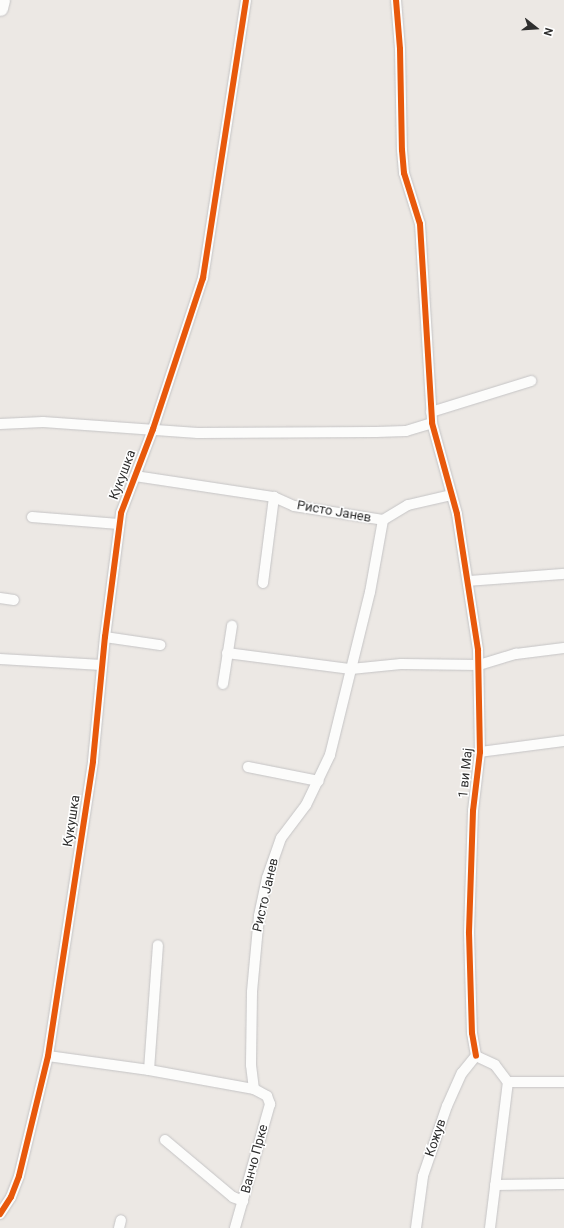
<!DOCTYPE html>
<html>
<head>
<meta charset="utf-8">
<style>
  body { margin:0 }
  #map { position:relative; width:564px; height:1228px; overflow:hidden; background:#ece8e4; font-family:Roboto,sans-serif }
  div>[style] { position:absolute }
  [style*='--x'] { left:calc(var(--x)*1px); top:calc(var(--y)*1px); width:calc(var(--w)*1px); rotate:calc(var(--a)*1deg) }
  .roads { filter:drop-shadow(0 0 1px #c5c4c5) drop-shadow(0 0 1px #c5c4c5) }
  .street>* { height:10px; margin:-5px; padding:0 5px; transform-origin:5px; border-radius:5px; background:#fcfcfb }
  .secondary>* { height:15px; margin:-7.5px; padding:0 7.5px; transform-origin:7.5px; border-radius:7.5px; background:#fcfcfb }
  .cycleway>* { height:6px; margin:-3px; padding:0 3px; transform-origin:3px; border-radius:3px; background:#e8590c }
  span { translate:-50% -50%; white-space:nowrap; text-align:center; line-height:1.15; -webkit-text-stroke:3px #fff; paint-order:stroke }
  .street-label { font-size:13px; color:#2e2e2e }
  .north { position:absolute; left:516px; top:8px; width:40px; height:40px; -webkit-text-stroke:3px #fff; paint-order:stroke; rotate:107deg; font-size:11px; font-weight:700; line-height:16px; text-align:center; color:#2e2e2e }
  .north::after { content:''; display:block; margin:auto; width:14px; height:18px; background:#2e2e2e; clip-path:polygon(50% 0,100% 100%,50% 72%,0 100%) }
</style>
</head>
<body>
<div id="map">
  <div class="roads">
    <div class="street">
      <i style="--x:396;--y:0;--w:49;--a:85.3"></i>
      <i style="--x:400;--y:49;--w:101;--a:88.9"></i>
      <i style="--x:402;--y:150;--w:23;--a:85"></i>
      <i style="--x:404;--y:173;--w:53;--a:72.6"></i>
      <i style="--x:420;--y:224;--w:199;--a:86.5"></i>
      <i style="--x:432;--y:423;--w:94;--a:74.6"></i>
      <i style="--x:457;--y:514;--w:138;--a:81.2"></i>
      <i style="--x:478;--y:650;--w:102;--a:88.9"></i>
      <i style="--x:480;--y:752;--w:59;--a:96.8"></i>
      <i style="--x:473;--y:811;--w:122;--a:91.9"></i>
      <i style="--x:469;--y:933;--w:100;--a:88.3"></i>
      <i style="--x:472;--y:1033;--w:23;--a:80"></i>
      <i style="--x:431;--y:412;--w:105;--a:-17.2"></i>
      <i style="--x:0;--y:424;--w:43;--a:-2.7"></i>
      <i style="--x:43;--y:422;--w:155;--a:4.1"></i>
      <i style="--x:198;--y:433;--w:178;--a:-0.3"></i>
      <i style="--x:376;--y:432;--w:30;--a:-2"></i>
      <i style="--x:406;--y:431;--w:27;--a:-17"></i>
      <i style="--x:135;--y:476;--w:141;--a:8.6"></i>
      <i style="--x:274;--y:497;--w:22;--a:24"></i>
      <i style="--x:294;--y:506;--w:90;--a:8.9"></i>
      <i style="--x:383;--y:520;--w:73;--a:100.2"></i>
      <i style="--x:370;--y:592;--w:168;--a:103.8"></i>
      <i style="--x:330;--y:755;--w:55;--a:115.6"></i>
      <i style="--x:306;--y:805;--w:41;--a:127.1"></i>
      <i style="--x:281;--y:838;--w:42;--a:109.3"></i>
      <i style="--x:267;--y:878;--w:39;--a:102"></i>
      <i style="--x:259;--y:916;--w:76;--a:95.3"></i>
      <i style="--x:252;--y:992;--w:73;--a:90.8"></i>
      <i style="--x:251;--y:1065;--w:24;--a:83"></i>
      <i style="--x:32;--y:517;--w:87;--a:4.6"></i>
      <i style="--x:383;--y:520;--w:29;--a:-31"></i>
      <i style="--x:408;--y:505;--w:44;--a:-13.1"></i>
      <i style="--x:468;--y:581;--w:96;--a:-4.2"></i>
      <i style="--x:263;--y:583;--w:87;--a:-82.7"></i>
      <i style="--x:0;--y:598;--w:14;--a:8"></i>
      <i style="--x:105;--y:637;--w:56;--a:8.3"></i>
      <i style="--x:227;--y:653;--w:125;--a:7.4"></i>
      <i style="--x:351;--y:669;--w:50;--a:-5.7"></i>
      <i style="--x:401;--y:664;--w:78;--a:0.7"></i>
      <i style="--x:479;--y:665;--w:39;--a:-17"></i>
      <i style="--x:516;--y:654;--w:48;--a:-7.1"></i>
      <i style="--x:0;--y:659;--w:102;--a:3.4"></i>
      <i style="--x:223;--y:684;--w:59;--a:-81.2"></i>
      <i style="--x:480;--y:752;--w:85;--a:-7.5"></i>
      <i style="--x:248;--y:767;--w:72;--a:11.2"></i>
      <i style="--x:48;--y:1056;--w:102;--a:7.9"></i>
      <i style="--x:149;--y:1070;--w:107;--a:10.3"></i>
      <i style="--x:254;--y:1089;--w:15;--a:28"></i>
      <i style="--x:267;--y:1096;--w:9;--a:69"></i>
      <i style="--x:270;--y:1104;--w:129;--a:105.8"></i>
      <i style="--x:476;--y:1056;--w:21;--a:25"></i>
      <i style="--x:495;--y:1065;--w:21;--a:53"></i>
      <i style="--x:149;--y:1070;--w:125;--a:-85.9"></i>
      <i style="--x:508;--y:1082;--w:56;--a:0"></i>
      <i style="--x:165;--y:1140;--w:89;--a:40"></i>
      <i style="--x:233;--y:1197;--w:11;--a:22"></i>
      <i style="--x:495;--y:1185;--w:69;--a:-0.8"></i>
      <i style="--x:0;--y:1214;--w:20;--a:-57"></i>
      <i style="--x:11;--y:1197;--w:22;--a:-69"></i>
      <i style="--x:19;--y:1176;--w:123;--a:-76.4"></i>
      <i style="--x:48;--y:1056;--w:298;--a:-81.3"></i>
      <i style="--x:93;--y:761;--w:125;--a:-84.5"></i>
      <i style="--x:105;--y:637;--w:125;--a:-82.6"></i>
      <i style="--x:121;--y:513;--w:90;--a:-69.1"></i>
      <i style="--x:153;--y:429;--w:159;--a:-71.7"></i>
      <i style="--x:203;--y:278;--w:281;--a:-81.2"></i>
      <i style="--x:119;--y:1228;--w:8;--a:-76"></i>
      <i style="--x:416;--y:1228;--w:52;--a:-82.3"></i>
      <i style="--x:423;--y:1176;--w:74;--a:-71.1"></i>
      <i style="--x:447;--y:1106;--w:36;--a:-66"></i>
      <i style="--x:462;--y:1073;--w:22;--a:-51"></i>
      <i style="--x:490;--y:1228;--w:147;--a:-83"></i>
    </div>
    <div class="secondary">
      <i style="--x:0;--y:8;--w:8;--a:-76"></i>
    </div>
  </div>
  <div class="cycleway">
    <i style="--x:396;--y:0;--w:49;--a:85.3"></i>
    <i style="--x:400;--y:49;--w:101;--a:88.9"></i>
    <i style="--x:402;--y:150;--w:23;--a:85"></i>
    <i style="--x:404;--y:173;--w:53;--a:72.6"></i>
    <i style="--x:420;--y:224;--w:199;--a:86.5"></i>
    <i style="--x:432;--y:423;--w:94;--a:74.6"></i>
    <i style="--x:457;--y:514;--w:138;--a:81.2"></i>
    <i style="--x:478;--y:650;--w:102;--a:88.9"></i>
    <i style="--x:480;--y:752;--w:59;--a:96.8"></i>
    <i style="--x:473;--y:811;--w:122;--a:91.9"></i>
    <i style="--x:469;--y:933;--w:100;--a:88.3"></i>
    <i style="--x:472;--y:1033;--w:23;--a:80"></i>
    <i style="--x:0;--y:1214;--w:20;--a:-57"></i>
    <i style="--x:11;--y:1197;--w:22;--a:-69"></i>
    <i style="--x:19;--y:1176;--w:123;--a:-76.4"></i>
    <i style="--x:48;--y:1056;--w:298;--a:-81.3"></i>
    <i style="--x:93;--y:761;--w:125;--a:-84.5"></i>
    <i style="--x:105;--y:637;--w:125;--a:-82.6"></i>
    <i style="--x:121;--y:513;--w:90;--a:-69.1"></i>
    <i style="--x:153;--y:429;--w:159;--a:-71.7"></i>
    <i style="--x:203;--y:278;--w:281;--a:-81.2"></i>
  </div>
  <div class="street-label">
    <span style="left:123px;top:475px;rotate:-69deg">Кукушка</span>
    <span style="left:334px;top:512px;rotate:10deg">Ристо Јанев</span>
    <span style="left:466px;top:773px;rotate:-84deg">1 ви Мај</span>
    <span style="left:72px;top:821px;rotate:-81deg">Кукушка</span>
    <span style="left:266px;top:895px;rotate:-77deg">Ристо Јанев</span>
    <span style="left:436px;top:1138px;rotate:-71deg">Кожув</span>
    <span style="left:255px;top:1159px;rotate:-75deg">Ванчо Прке</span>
  </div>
  <div class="north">N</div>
</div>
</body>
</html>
